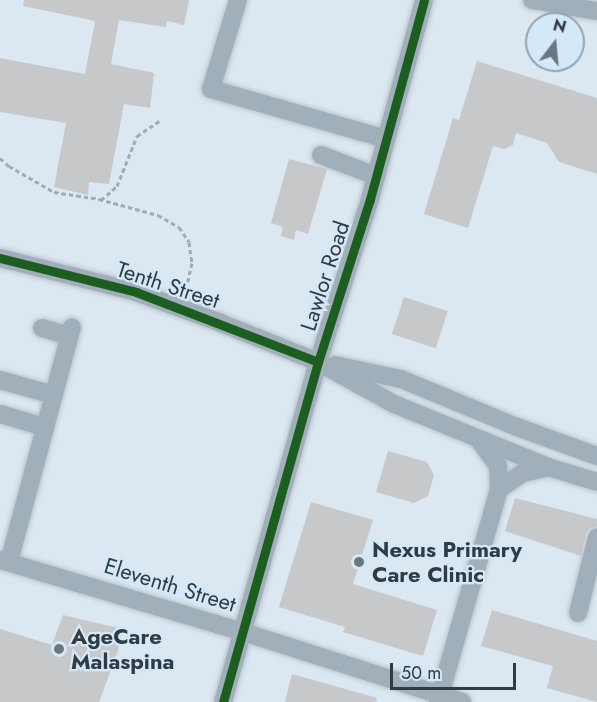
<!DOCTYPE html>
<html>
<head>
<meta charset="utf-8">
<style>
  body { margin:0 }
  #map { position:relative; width:597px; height:702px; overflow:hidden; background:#dbe7f1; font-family:Jost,sans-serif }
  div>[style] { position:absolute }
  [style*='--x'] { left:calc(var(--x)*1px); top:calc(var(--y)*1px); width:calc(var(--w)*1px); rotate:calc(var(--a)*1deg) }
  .building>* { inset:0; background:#c7c8ca; transform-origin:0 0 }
  .path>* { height:3px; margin-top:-1.5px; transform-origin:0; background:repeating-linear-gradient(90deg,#a0acb5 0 4.5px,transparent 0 7.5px) }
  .roads { filter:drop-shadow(0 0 2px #bbc5cc) drop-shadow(0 0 2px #bbc5cc) }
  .minor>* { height:18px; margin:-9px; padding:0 9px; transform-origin:9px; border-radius:9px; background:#a0afba }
  .cycleway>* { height:9px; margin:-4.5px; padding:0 4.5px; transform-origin:4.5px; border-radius:4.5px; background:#1b5e20 }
  .dots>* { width:16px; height:16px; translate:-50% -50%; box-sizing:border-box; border:3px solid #d3e8f9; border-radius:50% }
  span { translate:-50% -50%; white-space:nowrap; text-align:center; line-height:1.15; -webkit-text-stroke:4.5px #d3e8f9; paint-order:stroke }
  .street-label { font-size:22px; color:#333b42 }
  .poi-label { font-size:22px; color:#333b42; font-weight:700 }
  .left { translate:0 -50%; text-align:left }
  .north { position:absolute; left:525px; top:12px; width:60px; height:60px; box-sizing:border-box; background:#d3e8f9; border:2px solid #93a3b0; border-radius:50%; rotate:16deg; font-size:16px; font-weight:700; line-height:24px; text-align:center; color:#333b42 }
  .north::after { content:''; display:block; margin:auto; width:21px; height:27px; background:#6e777f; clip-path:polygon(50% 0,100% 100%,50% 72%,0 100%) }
  .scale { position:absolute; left:390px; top:663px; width:126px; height:27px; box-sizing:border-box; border:3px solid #333b42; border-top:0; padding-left:8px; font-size:18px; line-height:21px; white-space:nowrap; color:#333b42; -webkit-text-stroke:4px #d3e8f9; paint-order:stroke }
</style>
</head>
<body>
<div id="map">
  <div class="building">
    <i style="clip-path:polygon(24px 0,189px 0,184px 25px,167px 21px,166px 27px,119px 20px,111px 64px,154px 73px,150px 108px,124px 104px,109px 184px,89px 182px,88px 195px,54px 187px,66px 123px,0 112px,0 58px,85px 74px,95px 21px,23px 6px)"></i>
    <i style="clip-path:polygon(477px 61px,597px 98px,597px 174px,559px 162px,547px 143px,516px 133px,513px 145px,504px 149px,493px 146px,468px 228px,424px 214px,453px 118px,459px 120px)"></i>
    <i style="clip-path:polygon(289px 159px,327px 169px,308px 234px,296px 230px,294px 240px,281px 236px,283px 227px,271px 223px)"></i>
    <i style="left:404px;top:297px;width:46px;height:39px;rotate:18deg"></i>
    <i style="clip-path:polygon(388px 451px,427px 462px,434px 475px,428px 496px,414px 503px,376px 492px)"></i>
    <i style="clip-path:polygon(515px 498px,597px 519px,597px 526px,589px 529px,586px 534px,581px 556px,505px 531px)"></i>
    <i style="clip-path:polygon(311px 502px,373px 520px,353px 584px,437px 610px,423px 656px,343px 632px,345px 627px,279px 607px)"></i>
    <i style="clip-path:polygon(492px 610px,597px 641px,597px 702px,547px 688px,553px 666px,481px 646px)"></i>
    <i style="clip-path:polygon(63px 615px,118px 628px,116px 635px,121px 636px,118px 651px,99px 702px,0 702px,0 629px,52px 645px)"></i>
    <i style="clip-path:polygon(292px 674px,377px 698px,376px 702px,285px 702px)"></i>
  </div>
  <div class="path">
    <i style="--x:0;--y:158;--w:12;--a:42"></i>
    <i style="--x:9;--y:166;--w:52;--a:30"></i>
    <i style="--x:54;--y:192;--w:46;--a:8.8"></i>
    <i style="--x:99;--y:199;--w:61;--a:15.2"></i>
    <i style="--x:158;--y:215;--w:24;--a:30"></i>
    <i style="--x:179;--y:227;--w:18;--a:56"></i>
    <i style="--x:189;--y:242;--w:21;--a:82"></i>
    <i style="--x:192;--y:263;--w:32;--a:103"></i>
    <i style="--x:101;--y:200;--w:21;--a:-41"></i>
    <i style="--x:117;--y:186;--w:54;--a:-68.2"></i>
    <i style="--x:137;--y:136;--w:29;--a:-34"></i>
  </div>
  <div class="roads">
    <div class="minor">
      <i style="--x:238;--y:0;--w:93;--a:106.9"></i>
      <i style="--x:211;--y:89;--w:182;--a:15.9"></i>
      <i style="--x:532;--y:0;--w:66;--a:9.6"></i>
      <i style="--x:321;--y:155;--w:59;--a:20.9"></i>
      <i style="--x:0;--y:258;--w:140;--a:14"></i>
      <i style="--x:136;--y:292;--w:90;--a:20"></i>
      <i style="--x:221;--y:323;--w:105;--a:21.9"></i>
      <i style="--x:318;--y:362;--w:87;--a:28.9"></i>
      <i style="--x:394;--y:404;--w:166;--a:22.2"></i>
      <i style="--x:548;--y:467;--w:51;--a:17"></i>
      <i style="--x:42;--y:328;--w:29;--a:16"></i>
      <i style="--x:335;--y:365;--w:67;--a:12"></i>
      <i style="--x:401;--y:379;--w:126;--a:22.5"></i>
      <i style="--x:517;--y:427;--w:85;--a:19.9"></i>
      <i style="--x:0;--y:380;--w:56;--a:15.5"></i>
      <i style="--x:0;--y:414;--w:47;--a:16.1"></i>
      <i style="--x:499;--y:489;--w:29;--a:-34"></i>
      <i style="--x:523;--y:473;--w:26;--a:-13"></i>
      <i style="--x:0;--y:560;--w:253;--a:16.5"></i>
      <i style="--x:243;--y:632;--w:230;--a:17.7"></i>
      <i style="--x:9;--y:562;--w:243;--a:-75"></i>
      <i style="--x:578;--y:613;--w:78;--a:-76"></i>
      <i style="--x:223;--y:702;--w:353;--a:-74.4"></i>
      <i style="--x:318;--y:362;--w:171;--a:-72.3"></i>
      <i style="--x:370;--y:199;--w:206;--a:-74.8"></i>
      <i style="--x:438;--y:702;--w:222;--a:-74"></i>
      <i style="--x:499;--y:489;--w:23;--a:-92"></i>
      <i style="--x:498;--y:466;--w:32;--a:-126"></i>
    </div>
  </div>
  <div class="cycleway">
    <i style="--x:0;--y:258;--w:140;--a:14"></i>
    <i style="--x:136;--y:292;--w:195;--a:21"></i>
    <i style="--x:223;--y:702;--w:353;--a:-74.4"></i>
    <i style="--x:318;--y:362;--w:171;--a:-72.3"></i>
    <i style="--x:370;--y:199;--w:206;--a:-74.8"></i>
  </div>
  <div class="dots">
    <i style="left:359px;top:562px;background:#6e777f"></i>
    <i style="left:59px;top:649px;background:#6e777f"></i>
  </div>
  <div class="street-label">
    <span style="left:325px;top:276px;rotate:-72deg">Lawlor Road</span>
    <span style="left:168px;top:285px;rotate:18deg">Tenth Street</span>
    <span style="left:170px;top:585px;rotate:17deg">Eleventh Street</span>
  </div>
  <div class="poi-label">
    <span class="left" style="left:372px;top:562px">Nexus Primary<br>Care Clinic</span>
    <span class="left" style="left:71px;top:649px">AgeCare<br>Malaspina</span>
  </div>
  <div class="north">N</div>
  <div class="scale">50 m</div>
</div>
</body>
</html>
